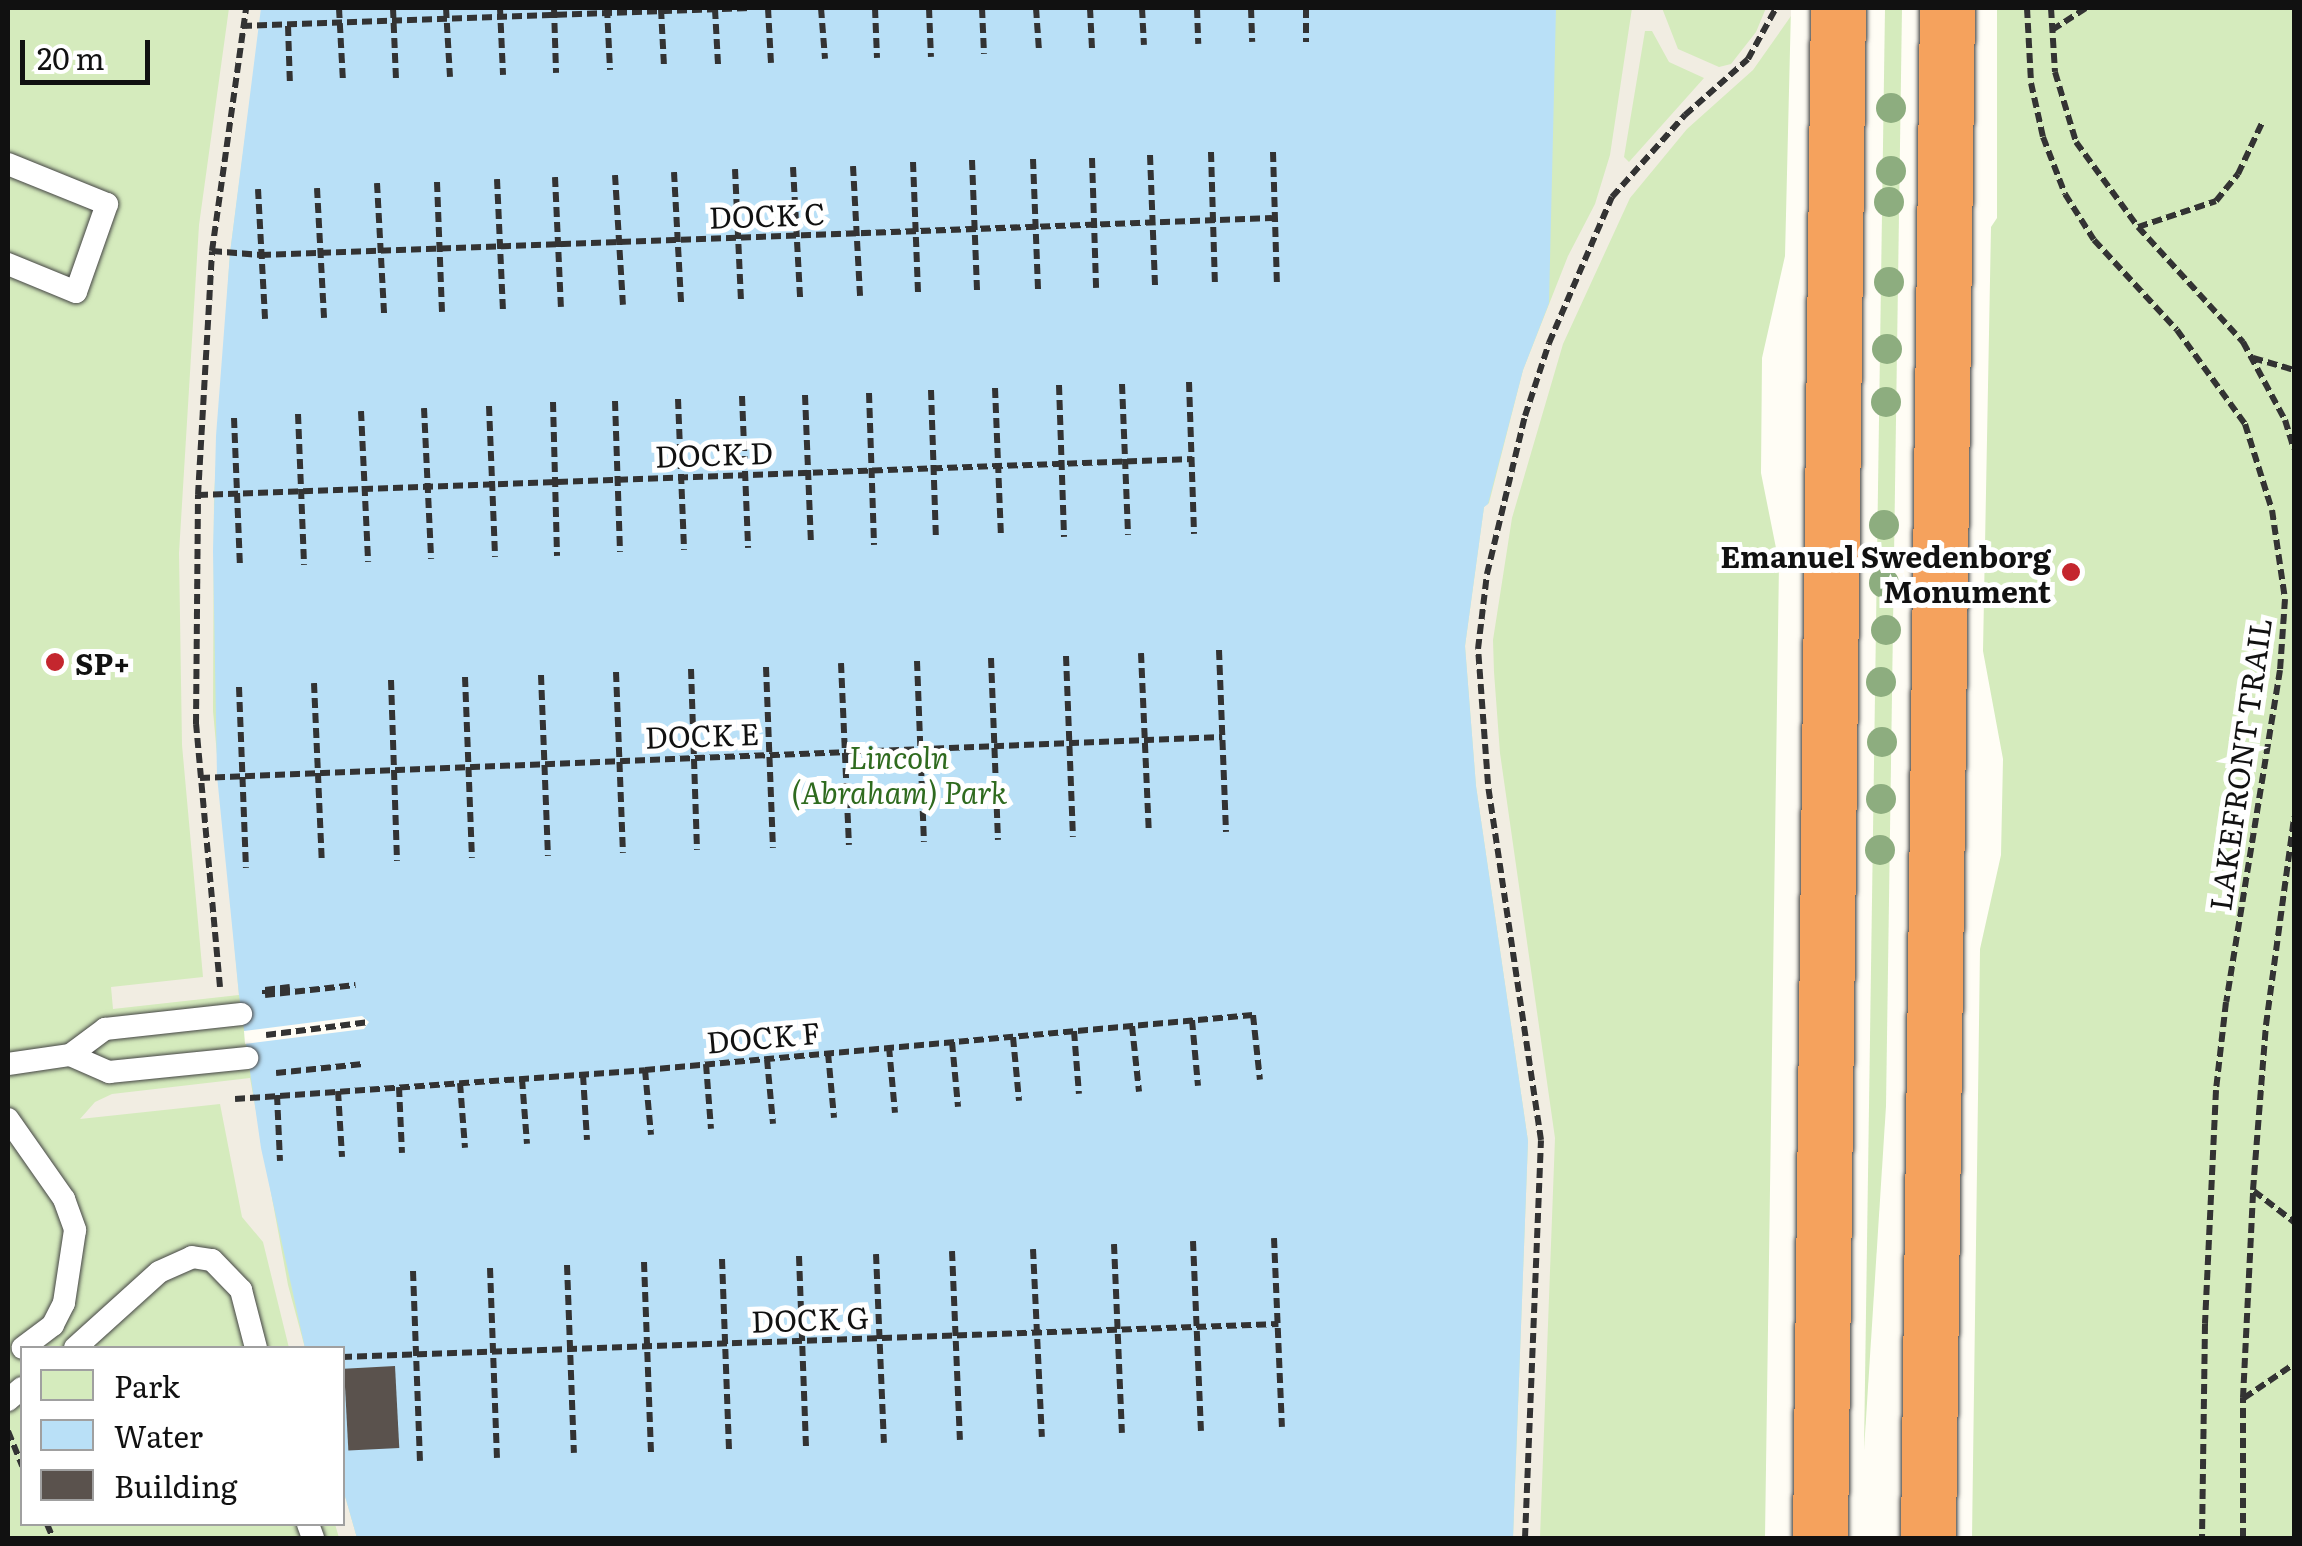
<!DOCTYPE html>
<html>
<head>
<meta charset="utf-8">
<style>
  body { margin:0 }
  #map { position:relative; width:2302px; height:1546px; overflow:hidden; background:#fffdf5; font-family:Literata,serif }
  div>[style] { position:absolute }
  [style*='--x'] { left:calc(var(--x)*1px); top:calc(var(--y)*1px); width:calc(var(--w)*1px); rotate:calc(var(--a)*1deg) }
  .green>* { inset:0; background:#d5ebbd }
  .plaza>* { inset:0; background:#f1ede2 }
  .water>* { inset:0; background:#b9e0f7 }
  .pier>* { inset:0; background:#fffdf5 }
  .building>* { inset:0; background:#5a524d; transform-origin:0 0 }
  .path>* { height:6px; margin-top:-3px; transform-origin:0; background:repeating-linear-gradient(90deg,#333 0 10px,transparent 0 15px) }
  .roads { filter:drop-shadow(0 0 2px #444) drop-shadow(0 0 2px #444) }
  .service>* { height:22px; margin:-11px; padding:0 11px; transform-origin:11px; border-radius:11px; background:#fff }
  .motorway>* { height:55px; margin:-27.5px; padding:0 27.5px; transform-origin:27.5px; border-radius:27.5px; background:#f5a25d }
  .trees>* { width:30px; height:30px; margin:-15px; border-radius:50%; background:#8dad7f }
  .dots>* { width:28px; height:28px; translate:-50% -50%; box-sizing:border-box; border:5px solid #fff; border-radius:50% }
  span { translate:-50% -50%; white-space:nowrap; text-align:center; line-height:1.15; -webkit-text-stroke:10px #fff; paint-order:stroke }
  .street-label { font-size:30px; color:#111 }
  .poi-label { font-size:30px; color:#111; font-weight:700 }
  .right { translate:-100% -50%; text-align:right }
  .left { translate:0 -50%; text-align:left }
  .park-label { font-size:30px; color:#2f6b1f; font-style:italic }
  .frame { position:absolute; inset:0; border:10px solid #111; pointer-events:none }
  .legend { position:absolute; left:20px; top:1346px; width:325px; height:180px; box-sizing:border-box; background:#fff; border:2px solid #a0a0a0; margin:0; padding:12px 18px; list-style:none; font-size:30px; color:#111 }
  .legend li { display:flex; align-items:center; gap:20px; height:50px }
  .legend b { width:50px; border:2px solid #a0a0a0 }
  .scale { position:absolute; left:20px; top:40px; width:130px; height:45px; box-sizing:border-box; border:5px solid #111; border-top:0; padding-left:12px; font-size:30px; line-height:35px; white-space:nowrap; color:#111; -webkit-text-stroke:8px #fff; paint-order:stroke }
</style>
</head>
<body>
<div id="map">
  <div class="green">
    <i style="clip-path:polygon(evenodd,8px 8px,1791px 8px,1785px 256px,1762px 358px,1761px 473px,1779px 563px,1765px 1538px,8px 1538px,8px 8px,22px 1348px,342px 1348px,342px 1524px,22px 1524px,22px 1348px)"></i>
    <i style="clip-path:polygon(1885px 8px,1902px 8px,1886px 1106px,1864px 1450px)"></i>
    <i style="clip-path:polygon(1997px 8px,2294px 8px,2294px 1538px,1972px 1538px,1980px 949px,2001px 855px,2003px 759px,1983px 651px,1991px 227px,1997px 218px)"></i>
  </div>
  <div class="plaza">
    <i style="clip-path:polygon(229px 8px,262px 8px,230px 253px,214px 496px,213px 711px,239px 995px,113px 1009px,111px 987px,203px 977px,182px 745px,179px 553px,199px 225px)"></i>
    <i style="clip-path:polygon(evenodd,1632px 8px,1662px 8px,1678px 49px,1719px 67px,1731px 64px,1756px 32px,1766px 8px,1791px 8px,1791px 16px,1753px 70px,1687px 129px,1630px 198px,1563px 344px,1512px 518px,1493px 640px,1494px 672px,1500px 753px,1555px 1138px,1540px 1538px,1513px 1538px,1528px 1141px,1476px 786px,1465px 646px,1484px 507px,1489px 503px,1523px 370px,1568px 256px,1595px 204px,1610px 155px,1632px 8px,1645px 31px,1652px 31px,1669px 62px,1704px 78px,1629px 162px,1624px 157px,1645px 31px)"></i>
    <i style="clip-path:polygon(250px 1078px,288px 1285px,305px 1348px,289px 1348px,263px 1242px,242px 1217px,220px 1104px,80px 1119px,95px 1102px,112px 1094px)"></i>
    <i style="clip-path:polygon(343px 1489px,357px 1538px,339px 1538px,335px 1524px,342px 1524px)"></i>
  </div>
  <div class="water">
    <i style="clip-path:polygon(261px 8px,1556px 8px,1549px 303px,1523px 370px,1488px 504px,1484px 507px,1465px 646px,1476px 786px,1528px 1141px,1513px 1538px,357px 1538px,343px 1489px,342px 1348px,305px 1348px,261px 1148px,239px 995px,217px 776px,213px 551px,216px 436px,230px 253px)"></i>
  </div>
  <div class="pier">
    <i style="clip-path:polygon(362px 1016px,369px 1022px,364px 1029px,245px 1044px,244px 1031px)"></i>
  </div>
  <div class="building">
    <i style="left:395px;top:1366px;width:82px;height:51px;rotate:87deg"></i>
  </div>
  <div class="path">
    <i style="--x:339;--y:8;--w:75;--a:86.9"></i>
    <i style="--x:393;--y:8;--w:72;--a:87.6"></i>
    <i style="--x:446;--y:8;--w:69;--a:86.7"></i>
    <i style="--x:500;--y:8;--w:67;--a:87.4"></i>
    <i style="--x:554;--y:8;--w:65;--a:88.2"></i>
    <i style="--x:607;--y:8;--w:62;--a:87.2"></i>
    <i style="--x:768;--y:8;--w:55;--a:86.9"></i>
    <i style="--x:821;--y:8;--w:51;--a:85.5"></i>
    <i style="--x:875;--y:8;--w:50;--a:87.7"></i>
    <i style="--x:929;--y:8;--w:49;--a:87.7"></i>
    <i style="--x:982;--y:8;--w:46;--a:87.5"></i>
    <i style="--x:1036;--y:8;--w:43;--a:86"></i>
    <i style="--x:1090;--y:8;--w:41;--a:87.2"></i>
    <i style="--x:1142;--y:8;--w:37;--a:87"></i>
    <i style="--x:1197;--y:8;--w:36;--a:88"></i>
    <i style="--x:1251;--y:8;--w:34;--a:88"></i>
    <i style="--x:1306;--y:8;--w:34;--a:90"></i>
    <i style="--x:2027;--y:8;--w:75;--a:86.9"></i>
    <i style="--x:2031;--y:83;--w:55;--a:77.5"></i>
    <i style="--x:2043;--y:137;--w:61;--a:68.9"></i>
    <i style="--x:2065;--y:194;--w:54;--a:57.8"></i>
    <i style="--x:2094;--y:240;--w:122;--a:47.3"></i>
    <i style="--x:2177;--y:330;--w:116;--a:54.1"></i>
    <i style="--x:2245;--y:424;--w:90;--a:72.6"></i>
    <i style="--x:2272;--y:510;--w:90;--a:81.7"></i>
    <i style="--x:2285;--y:599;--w:71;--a:94"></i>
    <i style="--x:2280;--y:670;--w:336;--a:99.2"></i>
    <i style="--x:2226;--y:1002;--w:89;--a:96.5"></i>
    <i style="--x:2216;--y:1090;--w:234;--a:92.7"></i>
    <i style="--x:2205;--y:1324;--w:214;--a:90.8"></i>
    <i style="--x:2051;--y:8;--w:64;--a:86.4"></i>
    <i style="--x:2055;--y:72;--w:73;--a:73.3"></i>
    <i style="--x:2076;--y:142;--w:105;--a:53.9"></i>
    <i style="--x:2138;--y:227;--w:156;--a:47.6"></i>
    <i style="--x:2243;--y:342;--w:89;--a:61.7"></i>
    <i style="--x:2285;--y:420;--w:30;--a:73"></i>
    <i style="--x:661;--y:9;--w:58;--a:87"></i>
    <i style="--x:715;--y:9;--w:56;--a:86.9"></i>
    <i style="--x:242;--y:26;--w:509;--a:-2.03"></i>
    <i style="--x:288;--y:26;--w:60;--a:88.1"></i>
    <i style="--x:2052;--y:30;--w:40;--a:-32.9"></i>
    <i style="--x:1211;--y:152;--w:132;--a:88.3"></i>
    <i style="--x:1273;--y:152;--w:132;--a:88.3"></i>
    <i style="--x:1150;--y:155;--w:132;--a:87.8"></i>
    <i style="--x:1092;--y:158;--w:130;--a:88.2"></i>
    <i style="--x:1033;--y:159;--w:132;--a:87.8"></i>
    <i style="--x:972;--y:160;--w:133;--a:87.8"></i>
    <i style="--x:913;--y:162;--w:133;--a:87.8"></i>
    <i style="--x:853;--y:166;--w:130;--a:86.9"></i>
    <i style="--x:793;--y:167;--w:131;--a:86.9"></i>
    <i style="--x:735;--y:169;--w:132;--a:87.4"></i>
    <i style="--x:674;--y:172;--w:131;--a:86.9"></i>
    <i style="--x:615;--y:175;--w:130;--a:86.5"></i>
    <i style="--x:555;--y:177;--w:130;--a:87.4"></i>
    <i style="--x:497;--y:179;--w:131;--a:87.4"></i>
    <i style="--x:437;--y:182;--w:130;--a:87.8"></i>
    <i style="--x:377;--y:183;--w:131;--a:86.9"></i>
    <i style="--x:317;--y:188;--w:130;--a:86.9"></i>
    <i style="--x:258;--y:189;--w:130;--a:86.9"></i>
    <i style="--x:2138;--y:227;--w:82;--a:-18.4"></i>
    <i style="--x:2216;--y:201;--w:35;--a:-51"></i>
    <i style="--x:2238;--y:174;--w:56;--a:-64.8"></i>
    <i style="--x:212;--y:251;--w:49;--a:4.7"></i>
    <i style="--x:261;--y:255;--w:1015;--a:-2.09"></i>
    <i style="--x:2253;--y:358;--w:43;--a:16.3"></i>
    <i style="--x:1189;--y:382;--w:152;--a:88.1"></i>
    <i style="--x:1122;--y:384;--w:151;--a:87.7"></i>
    <i style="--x:1059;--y:385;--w:152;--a:88.1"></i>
    <i style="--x:995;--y:388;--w:150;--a:87.7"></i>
    <i style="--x:931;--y:390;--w:150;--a:88.1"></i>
    <i style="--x:869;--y:393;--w:152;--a:88.1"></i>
    <i style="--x:805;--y:395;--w:150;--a:87.7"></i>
    <i style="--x:742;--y:396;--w:152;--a:87.7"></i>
    <i style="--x:678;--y:399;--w:151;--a:87.7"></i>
    <i style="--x:615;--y:401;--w:151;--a:88.1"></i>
    <i style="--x:553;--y:402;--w:154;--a:88.5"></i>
    <i style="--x:489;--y:406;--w:151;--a:87.7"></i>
    <i style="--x:424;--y:408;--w:151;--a:87.3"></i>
    <i style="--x:361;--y:411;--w:151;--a:87.3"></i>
    <i style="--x:298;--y:414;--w:151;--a:87.7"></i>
    <i style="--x:234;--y:418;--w:149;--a:87.7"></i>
    <i style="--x:198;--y:495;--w:995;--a:-2.07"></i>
    <i style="--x:1219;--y:650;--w:182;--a:87.8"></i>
    <i style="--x:1141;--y:653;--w:180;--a:87.5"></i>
    <i style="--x:1066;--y:656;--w:181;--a:87.8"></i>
    <i style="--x:991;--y:658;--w:182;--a:87.8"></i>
    <i style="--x:917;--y:661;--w:181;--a:87.8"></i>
    <i style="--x:841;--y:663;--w:182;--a:87.5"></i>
    <i style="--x:766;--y:667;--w:181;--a:87.8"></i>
    <i style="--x:691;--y:669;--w:181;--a:88.1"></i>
    <i style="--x:616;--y:672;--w:181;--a:87.8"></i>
    <i style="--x:541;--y:675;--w:181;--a:87.8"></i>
    <i style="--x:465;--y:677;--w:181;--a:87.8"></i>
    <i style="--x:391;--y:680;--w:181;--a:88.1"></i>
    <i style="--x:314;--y:683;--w:180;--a:87.5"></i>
    <i style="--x:239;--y:687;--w:181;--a:87.8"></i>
    <i style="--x:200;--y:778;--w:1023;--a:-2.3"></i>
    <i style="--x:220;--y:987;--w:264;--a:-95.2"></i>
    <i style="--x:196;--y:724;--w:229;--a:-89.5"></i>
    <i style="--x:198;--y:495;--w:244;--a:-86.7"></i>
    <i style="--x:212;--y:251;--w:245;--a:-82"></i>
    <i style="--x:265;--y:994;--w:4;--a:-90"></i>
    <i style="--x:265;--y:990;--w:25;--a:-7"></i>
    <i style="--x:265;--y:995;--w:91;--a:-6.3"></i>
    <i style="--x:1192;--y:1020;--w:66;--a:84.8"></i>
    <i style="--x:1132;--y:1026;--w:66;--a:83.9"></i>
    <i style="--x:1074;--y:1031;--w:63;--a:85.5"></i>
    <i style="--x:266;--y:1035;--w:104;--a:-7.2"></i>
    <i style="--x:1013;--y:1037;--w:64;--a:84.6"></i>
    <i style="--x:952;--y:1042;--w:65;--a:84.7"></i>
    <i style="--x:889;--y:1047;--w:66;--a:84.8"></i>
    <i style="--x:828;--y:1053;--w:65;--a:84.7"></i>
    <i style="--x:767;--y:1059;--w:65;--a:84.7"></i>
    <i style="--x:706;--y:1064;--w:65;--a:85.6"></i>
    <i style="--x:645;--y:1070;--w:65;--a:84.7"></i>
    <i style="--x:276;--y:1073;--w:87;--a:-5.9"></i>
    <i style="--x:583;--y:1075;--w:65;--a:86.5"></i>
    <i style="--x:522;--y:1079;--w:65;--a:85.6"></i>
    <i style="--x:460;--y:1083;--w:65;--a:85.6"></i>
    <i style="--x:399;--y:1087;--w:66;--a:87.4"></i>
    <i style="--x:338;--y:1091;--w:66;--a:86.5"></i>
    <i style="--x:277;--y:1095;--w:66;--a:87.4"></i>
    <i style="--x:235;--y:1099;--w:411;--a:-4"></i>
    <i style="--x:645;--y:1070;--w:610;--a:-5.17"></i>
    <i style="--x:1253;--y:1015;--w:65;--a:83.9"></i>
    <i style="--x:2254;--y:1191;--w:51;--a:37.8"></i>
    <i style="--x:1274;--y:1238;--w:189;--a:87.6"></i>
    <i style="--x:1193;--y:1241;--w:190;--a:87.6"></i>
    <i style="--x:1114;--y:1244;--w:189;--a:87.6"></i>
    <i style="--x:1033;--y:1249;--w:188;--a:87.3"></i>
    <i style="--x:952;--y:1251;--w:189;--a:87.6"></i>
    <i style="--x:876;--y:1254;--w:189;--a:87.6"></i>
    <i style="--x:799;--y:1256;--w:192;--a:87.9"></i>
    <i style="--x:722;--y:1259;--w:191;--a:87.9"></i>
    <i style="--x:644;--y:1262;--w:191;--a:87.9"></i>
    <i style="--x:567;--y:1265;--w:188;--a:87.9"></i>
    <i style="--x:490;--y:1268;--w:190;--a:87.9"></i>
    <i style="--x:413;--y:1271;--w:190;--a:87.9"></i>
    <i style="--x:342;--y:1357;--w:937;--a:-2.02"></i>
    <i style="--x:2244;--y:1398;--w:60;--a:-34.2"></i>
    <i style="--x:8;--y:1431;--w:38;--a:68"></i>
    <i style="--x:47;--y:1524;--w:15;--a:67"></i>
    <i style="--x:1525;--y:1538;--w:398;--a:-87.7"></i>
    <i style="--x:1541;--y:1140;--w:360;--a:-98.5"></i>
    <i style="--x:1488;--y:784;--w:135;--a:-94.2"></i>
    <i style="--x:1478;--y:649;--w:76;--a:-83.2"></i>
    <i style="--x:1487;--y:574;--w:163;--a:-76.5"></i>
    <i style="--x:1525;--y:416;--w:77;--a:-71.8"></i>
    <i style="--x:1549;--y:343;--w:159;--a:-66.7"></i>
    <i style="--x:1612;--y:197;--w:110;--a:-48.3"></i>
    <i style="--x:1685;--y:115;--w:84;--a:-41.6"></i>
    <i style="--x:1748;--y:59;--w:58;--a:-61.2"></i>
    <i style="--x:2243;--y:1538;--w:140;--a:-90"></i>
    <i style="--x:2243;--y:1398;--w:208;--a:-87.2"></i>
    <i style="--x:2253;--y:1190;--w:166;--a:-85.5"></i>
    <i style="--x:2266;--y:1025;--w:210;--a:-82.3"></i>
  </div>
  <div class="roads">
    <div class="service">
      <i style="--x:8;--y:164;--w:107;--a:22"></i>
      <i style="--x:107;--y:204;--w:93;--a:109.4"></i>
      <i style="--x:76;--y:292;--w:74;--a:-157.6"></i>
      <i style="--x:70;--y:1055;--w:43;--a:23.6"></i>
      <i style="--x:109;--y:1072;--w:139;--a:-5.8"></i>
      <i style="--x:8;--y:1064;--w:63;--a:-8.3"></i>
      <i style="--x:70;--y:1055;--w:44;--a:-36.6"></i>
      <i style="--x:105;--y:1029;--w:137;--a:-6.3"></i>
      <i style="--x:8;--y:1119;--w:98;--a:55"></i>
      <i style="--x:64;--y:1199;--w:33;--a:70"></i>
      <i style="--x:75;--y:1230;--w:74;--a:98.6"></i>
      <i style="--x:64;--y:1303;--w:25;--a:117"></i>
      <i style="--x:53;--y:1325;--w:38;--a:143"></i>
      <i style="--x:75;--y:1348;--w:113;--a:-42.1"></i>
      <i style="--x:159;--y:1272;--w:36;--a:-24"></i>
      <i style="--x:192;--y:1257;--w:20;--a:9"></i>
      <i style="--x:212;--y:1260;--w:42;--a:46"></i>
      <i style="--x:241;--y:1290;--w:60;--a:75.5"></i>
      <i style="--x:8;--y:1400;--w:18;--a:-41"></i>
      <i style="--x:308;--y:1524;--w:15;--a:70"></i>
    </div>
    <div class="motorway">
      <i style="--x:1820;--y:1538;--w:1530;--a:-89.33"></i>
      <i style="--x:1928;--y:1538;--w:1530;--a:-89.29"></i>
    </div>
  </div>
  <div class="trees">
    <i style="left:1891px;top:108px"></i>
    <i style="left:1891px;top:171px"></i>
    <i style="left:1889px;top:202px"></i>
    <i style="left:1889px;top:282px"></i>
    <i style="left:1887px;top:349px"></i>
    <i style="left:1886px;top:402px"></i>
    <i style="left:1884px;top:525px"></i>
    <i style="left:1884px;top:583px"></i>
    <i style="left:1886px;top:630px"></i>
    <i style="left:1881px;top:682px"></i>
    <i style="left:1882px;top:742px"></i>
    <i style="left:1881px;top:799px"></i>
    <i style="left:1880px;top:850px"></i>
  </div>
  <div class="dots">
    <i style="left:2071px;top:572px;background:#c4262e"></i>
    <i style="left:55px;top:662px;background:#c4262e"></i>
  </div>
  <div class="street-label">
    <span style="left:767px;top:214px;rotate:-2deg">DOCK C</span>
    <span style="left:714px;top:453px;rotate:-2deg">DOCK D</span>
    <span style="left:702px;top:734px;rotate:-2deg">DOCK E</span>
    <span style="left:2239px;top:764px;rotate:-82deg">LAKEFRONT TRAIL</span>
    <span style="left:763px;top:1036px;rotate:-5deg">DOCK F</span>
    <span style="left:810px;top:1318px;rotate:-2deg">DOCK G</span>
  </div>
  <div class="poi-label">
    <span class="right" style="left:2051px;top:572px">Emanuel Swedenborg<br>Monument</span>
    <span class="left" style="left:75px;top:662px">SP+</span>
  </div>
  <div class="park-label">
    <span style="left:899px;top:773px">Lincoln<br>(Abraham) Park</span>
  </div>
  <div class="frame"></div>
  <ul class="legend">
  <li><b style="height:28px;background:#d5ebbd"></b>Park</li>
  <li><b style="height:28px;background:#b9e0f7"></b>Water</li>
  <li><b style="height:28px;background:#5a524d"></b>Building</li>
  </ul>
  <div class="scale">20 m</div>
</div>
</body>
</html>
